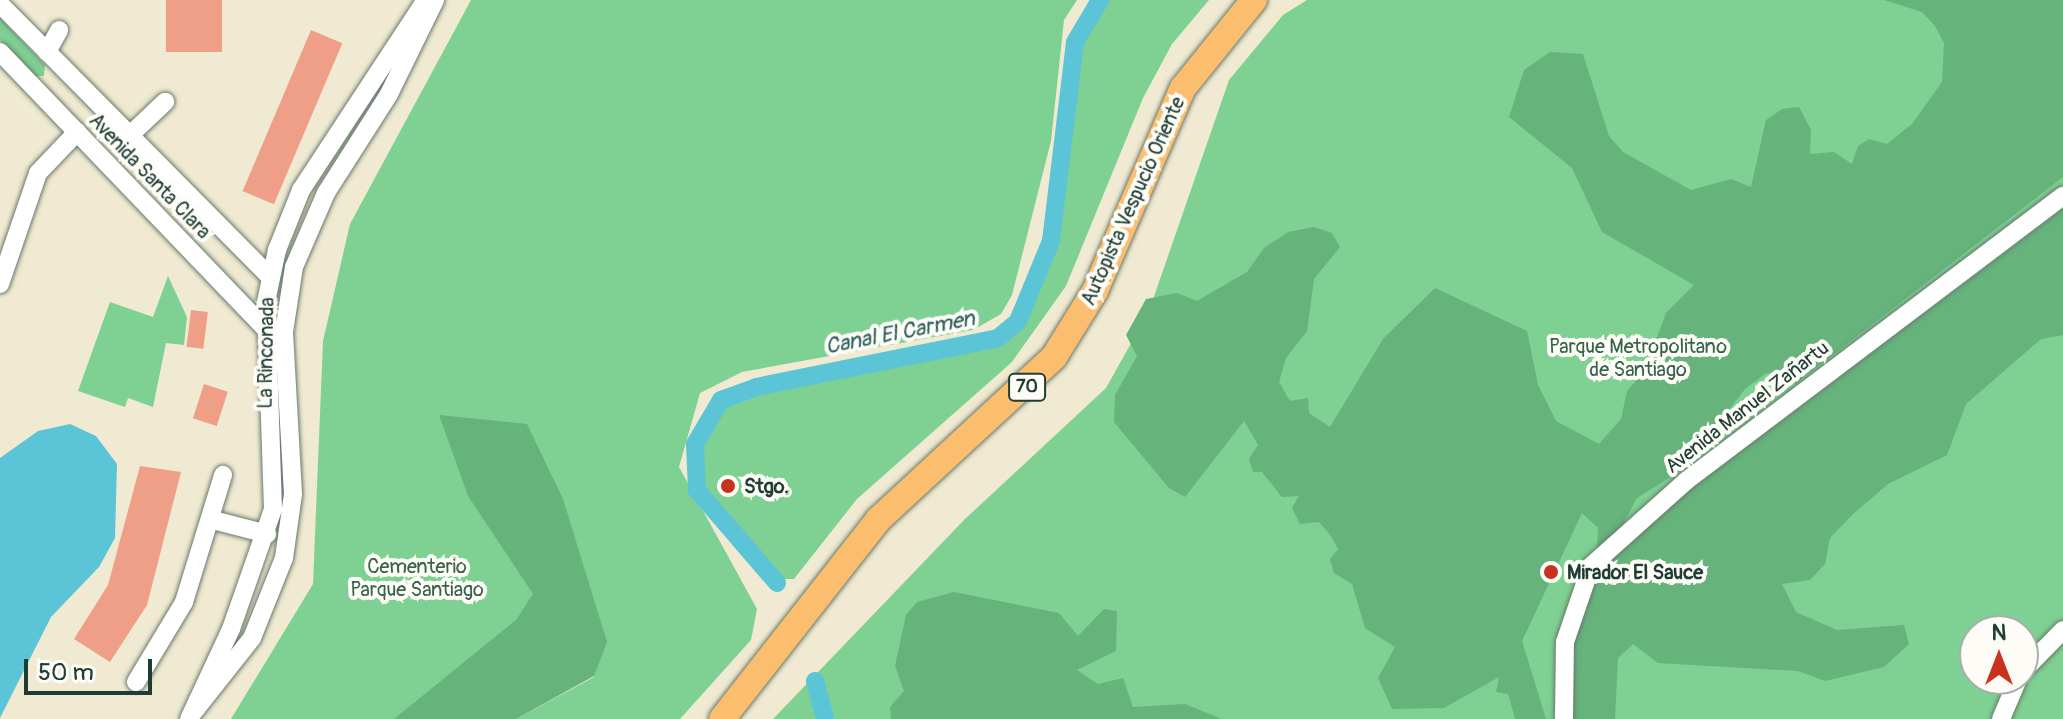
<!DOCTYPE html>
<html>
<head>
<meta charset="utf-8">
<style>
  body { margin:0 }
  #map { position:relative; width:2063px; height:719px; overflow:hidden; background:#f1ead2; font-family:Pangolin,sans-serif }
  div>[style] { position:absolute }
  [style*='--x'] { left:calc(var(--x)*1px); top:calc(var(--y)*1px); width:calc(var(--w)*1px); rotate:calc(var(--a)*1deg) }
  .green>* { inset:0; background:#7ed192 }
  .forest>* { inset:0; background:#66b37c }
  .water>* { inset:0; background:#5bc4d7 }
  .canal>* { height:18px; margin:-9px; padding:0 9px; transform-origin:9px; border-radius:9px; background:#5bc4d7 }
  .building>* { inset:0; background:#ef9e88; transform-origin:0 0 }
  .roads { filter:drop-shadow(0 0 2px #687a6b) drop-shadow(0 0 2px #687a6b) }
  .minor>* { height:18px; margin:-9px; padding:0 9px; transform-origin:9px; border-radius:9px; background:#fff }
  .highway>* { height:26px; margin:-13px; padding:0 13px; transform-origin:13px; border-radius:13px; background:#fbbd6e }
  .dots>* { width:22px; height:22px; translate:-50% -50%; box-sizing:border-box; border:4px solid #fdfcf7; border-radius:50% }
  span { translate:-50% -50%; white-space:nowrap; text-align:center; line-height:1.15; -webkit-text-stroke:8px #fdfcf7; paint-order:stroke }
  .shield-label span { padding:2px 6px; background:#fdfcf7; border:2px solid; border-radius:6px; -webkit-text-stroke-width:0 }
  .shield-label { font-size:18px; color:#1f3d34; font-weight:700 }
  .street-label { font-size:20px; color:#1f3d34 }
  .park-label { font-size:20px; color:#37624c }
  .poi-label { font-size:20px; color:#1f3d34; font-weight:700 }
  .left { translate:0 -50%; text-align:left }
  .water-label { font-size:22px; color:#2e5f5d; font-style:italic }
  .north { position:absolute; left:1959px; top:615px; width:80px; height:80px; box-sizing:border-box; background:#fdfcf7; border:2px solid #a4b0a9; border-radius:50%; rotate:0deg; font-size:22px; font-weight:700; line-height:32px; text-align:center; color:#1f3d34 }
  .north::after { content:''; display:block; margin:auto; width:28px; height:36px; background:#c8321e; clip-path:polygon(50% 0,100% 100%,50% 72%,0 100%) }
  .scale { position:absolute; left:24px; top:659px; width:128px; height:36px; box-sizing:border-box; border:4px solid #1f3d34; border-top:0; padding-left:10px; font-size:24px; line-height:28px; white-space:nowrap; color:#1f3d34; -webkit-text-stroke:6px #fdfcf7; paint-order:stroke }
</style>
</head>
<body>
<div id="map">
  <div class="green">
    <i style="clip-path:polygon(471px 0,1077px 0,1064px 20px,1051px 141px,1012px 295px,1001px 314px,973px 330px,742px 372px,700px 393px,679px 467px,757px 609px,751px 640px,680px 719px,516px 719px,594px 677px,549px 588px,531px 619px,415px 719px,231px 719px,313px 584px,323px 341px,350px 224px)"></i>
    <i style="clip-path:polygon(1107px 0,1209px 0,1172px 44px,1143px 98px,1066px 286px,1012px 362px,857px 499px,794px 579px,781px 579px,702px 488px,701px 445px,725px 404px,757px 392px,1001px 343px,1022px 325px,1056px 242px,1080px 44px)"></i>
    <i style="clip-path:polygon(evenodd,1307px 0,2063px 0,2063px 719px,773px 719px,964px 520px,1106px 388px,1149px 311px,1229px 80px,1283px 15px,1307px 0,1975px 631px,2023px 631px,2023px 679px,1975px 679px,1975px 631px)"></i>
    <i style="clip-path:polygon(0 18px,45px 65px,44px 76px,35px 76px,0 40px)"></i>
    <i style="clip-path:polygon(168px 276px,187px 317px,184px 345px,166px 343px,153px 407px,128px 398px,125px 407px,78px 391px,110px 302px,153px 317px)"></i>
  </div>
  <div class="forest">
    <i style="clip-path:polygon(1884px 0,2063px 0,2063px 177px,1795px 384px,1796px 367px,1765px 374px,1745px 389px,1685px 468px,1637px 498px,1619px 532px,1597px 550px,1598px 528px,1582px 513px,1522px 641px,1546px 719px,1515px 719px,1508px 694px,1496px 692px,1499px 677px,1444px 708px,1392px 709px,1378px 678px,1395px 647px,1365px 628px,1352px 584px,1334px 573px,1330px 559px,1338px 549px,1331px 536px,1319px 522px,1300px 524px,1292px 508px,1299px 496px,1282px 497px,1262px 472px,1253px 472px,1249px 459px,1258px 445px,1244px 421px,1185px 497px,1169px 488px,1114px 422px,1115px 395px,1137px 356px,1126px 335px,1146px 299px,1177px 293px,1197px 301px,1247px 272px,1264px 248px,1288px 232px,1314px 227px,1332px 233px,1340px 247px,1314px 279px,1307px 331px,1286px 358px,1279px 382px,1290px 401px,1308px 398px,1309px 413px,1330px 427px,1383px 339px,1435px 288px,1527px 331px,1538px 385px,1556px 421px,1599px 444px,1621px 419px,1627px 391px,1644px 372px,1666px 313px,1694px 285px,1602px 232px,1572px 168px,1509px 117px,1524px 70px,1550px 52px,1583px 54px,1609px 136px,1623px 152px,1691px 190px,1731px 179px,1751px 187px,1766px 120px,1782px 109px,1799px 107px,1811px 130px,1810px 154px,1834px 152px,1852px 164px,1858px 146px,1869px 139px,1887px 144px,1912px 124px,1942px 82px,1944px 43px,1935px 26px,1922px 12px)"></i>
    <i style="clip-path:polygon(2063px 209px,2063px 335px,2041px 339px,1966px 404px,1947px 455px,1888px 484px,1852px 515px,1830px 538px,1825px 564px,1810px 580px,1782px 584px,1796px 612px,1837px 630px,1904px 625px,1909px 644px,1884px 667px,1825px 681px,1798px 671px,1658px 663px,1633px 644px,1618px 658px,1615px 719px,1570px 719px,1571px 638px,1599px 569px,1690px 490px)"></i>
    <i style="clip-path:polygon(439px 415px,527px 424px,563px 499px,607px 642px,594px 676px,516px 719px,394px 719px,516px 620px,533px 594px,468px 496px)"></i>
    <i style="clip-path:polygon(954px 592px,1059px 613px,1078px 636px,1104px 609px,1117px 611px,1116px 651px,1077px 670px,1098px 684px,1123px 678px,1133px 707px,1185px 704px,1222px 719px,891px 719px,890px 707px,904px 691px,895px 666px,906px 615px,917px 602px)"></i>
  </div>
  <div class="water">
    <i style="clip-path:polygon(70px 424px,96px 436px,117px 464px,115px 538px,99px 567px,51px 617px,0 718px,0 458px,38px 431px)"></i>
  </div>
  <div class="canal">
    <i style="--x:777;--y:583;--w:123;--a:-130.7"></i>
    <i style="--x:697;--y:490;--w:46;--a:-92.5"></i>
    <i style="--x:695;--y:444;--w:51;--a:-59.4"></i>
    <i style="--x:721;--y:400;--w:37;--a:-20"></i>
    <i style="--x:756;--y:387;--w:247;--a:-11.4"></i>
    <i style="--x:998;--y:338;--w:26;--a:-40"></i>
    <i style="--x:1018;--y:321;--w:87;--a:-67.6"></i>
    <i style="--x:1051;--y:241;--w:200;--a:-83.1"></i>
    <i style="--x:1075;--y:42;--w:49;--a:-59.2"></i>
    <i style="--x:815;--y:681;--w:39;--a:75"></i>
  </div>
  <div class="building">
    <i style="left:166px;top:0;width:56px;height:52px"></i>
    <i style="left:311px;top:30px;width:34px;height:175px;rotate:23deg"></i>
    <i style="left:191px;top:310px;width:17px;height:37px;rotate:7deg"></i>
    <i style="left:204px;top:384px;width:25px;height:36px;rotate:18deg"></i>
    <i style="clip-path:polygon(140px 466px,181px 472px,147px 605px,110px 662px,74px 639px,108px 585px)"></i>
  </div>
  <div class="roads">
    <div class="minor">
      <i style="--x:0;--y:4;--w:385;--a:45.3"></i>
      <i style="--x:0;--y:52;--w:385;--a:46.2"></i>
      <i style="--x:47;--y:52;--w:25;--a:-61"></i>
      <i style="--x:129;--y:136;--w:50;--a:-43.4"></i>
      <i style="--x:0;--y:284;--w:117;--a:-71.1"></i>
      <i style="--x:38;--y:173;--w:57;--a:-46.4"></i>
      <i style="--x:213;--y:520;--w:56;--a:14.5"></i>
      <i style="--x:2023;--y:671;--w:57;--a:-45.7"></i>
      <i style="--x:136;--y:682;--w:93;--a:-59"></i>
      <i style="--x:184;--y:602;--w:133;--a:-72.9"></i>
      <i style="--x:192;--y:714;--w:97;--a:-51.7"></i>
      <i style="--x:252;--y:638;--w:86;--a:-68.2"></i>
      <i style="--x:284;--y:558;--w:65;--a:-82"></i>
      <i style="--x:293;--y:494;--w:162;--a:-93.2"></i>
      <i style="--x:284;--y:332;--w:66;--a:-81.3"></i>
      <i style="--x:294;--y:267;--w:81;--a:-66.6"></i>
      <i style="--x:326;--y:193;--w:117;--a:-57.5"></i>
      <i style="--x:389;--y:94;--w:105;--a:-63.9"></i>
      <i style="--x:189;--y:719;--w:99;--a:-65"></i>
      <i style="--x:231;--y:629;--w:127;--a:-70.7"></i>
      <i style="--x:273;--y:509;--w:207;--a:-91.9"></i>
      <i style="--x:266;--y:302;--w:53;--a:-78.1"></i>
      <i style="--x:277;--y:250;--w:65;--a:-68.2"></i>
      <i style="--x:301;--y:190;--w:227;--a:-56.7"></i>
      <i style="--x:1564;--y:719;--w:77;--a:-89.3"></i>
      <i style="--x:1565;--y:642;--w:80;--a:-71.1"></i>
      <i style="--x:1591;--y:566;--w:127;--a:-41.8"></i>
      <i style="--x:1686;--y:481;--w:473;--a:-37.1"></i>
      <i style="--x:2001;--y:719;--w:43;--a:-67"></i>
    </div>
    <div class="highway">
      <i style="--x:722;--y:719;--w:253;--a:-51.9"></i>
      <i style="--x:878;--y:520;--w:240;--a:-42.8"></i>
      <i style="--x:1054;--y:357;--w:78;--a:-58.2"></i>
      <i style="--x:1095;--y:291;--w:221;--a:-66.6"></i>
      <i style="--x:1183;--y:88;--w:113;--a:-51.1"></i>
    </div>
  </div>
  <div class="dots">
    <i style="left:728px;top:486px;background:#c8321e"></i>
    <i style="left:1551px;top:572px;background:#c8321e"></i>
  </div>
  <div class="shield-label">
    <span style="left:1027px;top:387px">70</span>
  </div>
  <div class="street-label">
    <span style="left:150px;top:176px;rotate:46deg">Avenida Santa Clara</span>
    <span style="left:1133px;top:201px;rotate:-66deg">Autopista Vespucio Oriente</span>
    <span style="left:266px;top:353px;rotate:-89deg">La Rinconada</span>
    <span style="left:1747px;top:407px;rotate:-38deg">Avenida Manuel Zañartu</span>
  </div>
  <div class="park-label">
    <span style="left:1638px;top:358px">Parque Metropolitano<br>de Santiago</span>
    <span style="left:417px;top:578px">Cementerio<br>Parque Santiago</span>
  </div>
  <div class="poi-label">
    <span class="left" style="left:744px;top:486px">Stgo.</span>
    <span class="left" style="left:1567px;top:572px">Mirador El Sauce</span>
  </div>
  <div class="water-label">
    <span style="left:900px;top:333px;rotate:-11deg">Canal El Carmen</span>
  </div>
  <div class="north">N</div>
  <div class="scale">50 m</div>
</div>
</body>
</html>
